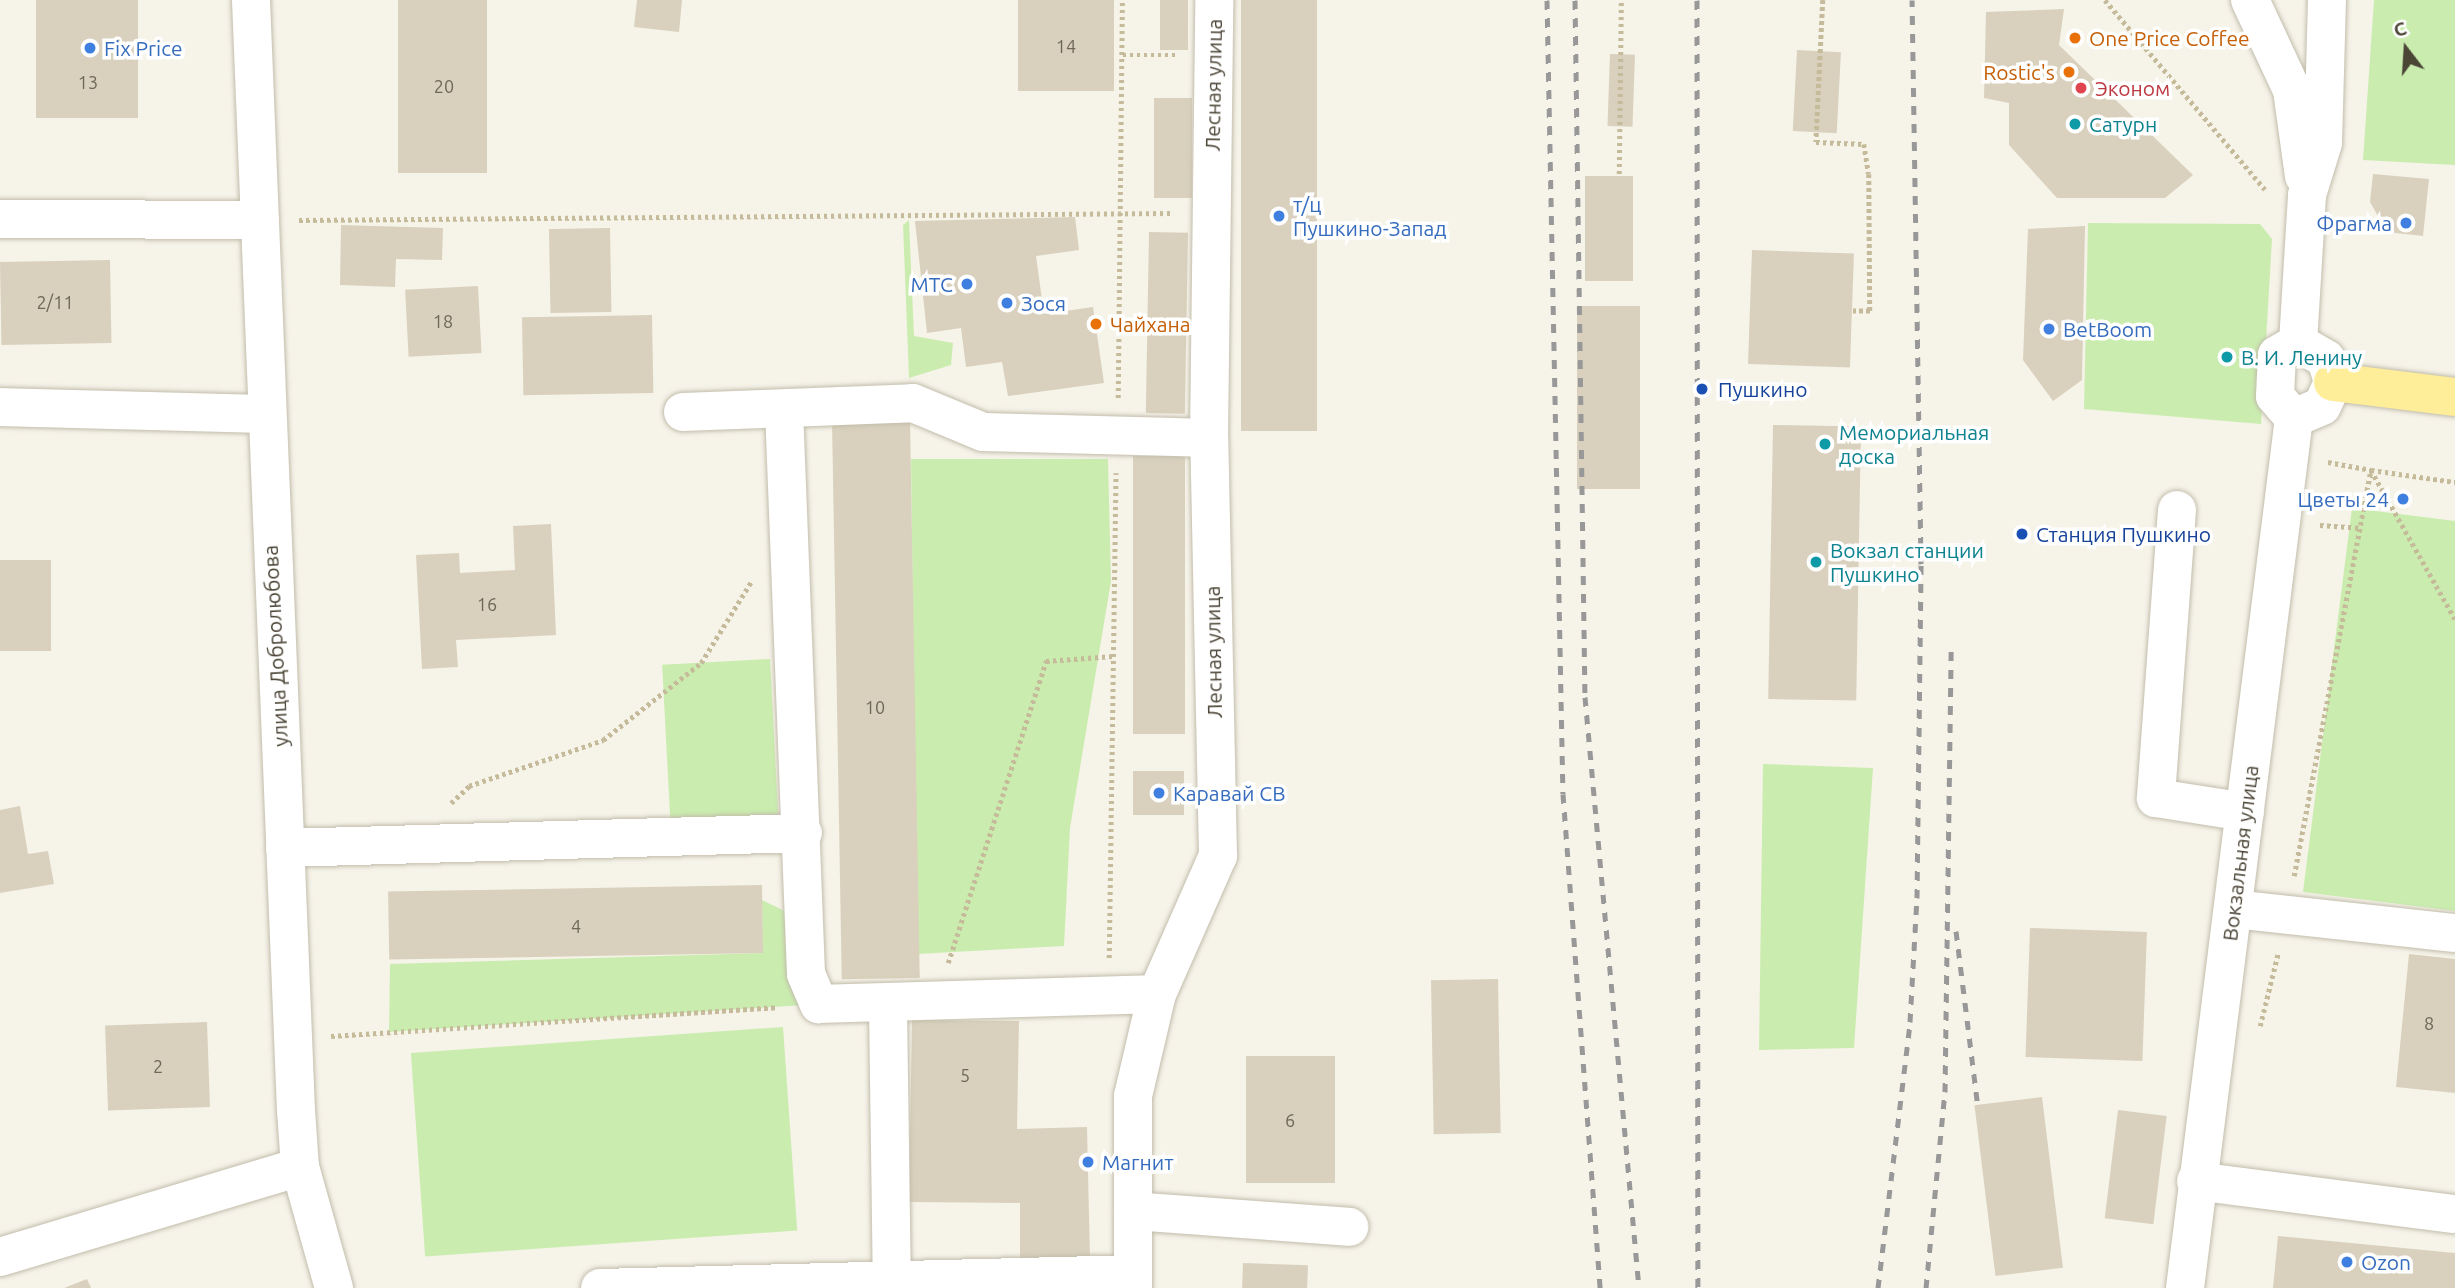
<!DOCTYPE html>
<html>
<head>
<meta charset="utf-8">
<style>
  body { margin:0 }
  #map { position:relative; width:2455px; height:1288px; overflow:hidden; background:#f6f3e9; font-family:Ubuntu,sans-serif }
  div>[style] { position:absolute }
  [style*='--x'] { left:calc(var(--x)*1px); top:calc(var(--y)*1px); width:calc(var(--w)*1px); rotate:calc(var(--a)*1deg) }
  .green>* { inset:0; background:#caedaf; transform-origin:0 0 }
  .building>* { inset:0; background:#d9d1bd; transform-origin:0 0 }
  .path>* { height:4.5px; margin-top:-2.25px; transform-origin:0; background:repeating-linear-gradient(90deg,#c5bb9a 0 3.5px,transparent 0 7px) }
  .roads { filter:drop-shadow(0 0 2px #c2bdab) drop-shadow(0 0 2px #c2bdab) }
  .minor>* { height:38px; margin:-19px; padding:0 19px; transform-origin:19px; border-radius:19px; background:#fff }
  .major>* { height:38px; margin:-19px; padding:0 19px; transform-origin:19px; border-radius:19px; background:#fe9 }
  .rail>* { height:5px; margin-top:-2.5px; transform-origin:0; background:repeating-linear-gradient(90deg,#989898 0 9px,transparent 0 18px) }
  .dots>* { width:19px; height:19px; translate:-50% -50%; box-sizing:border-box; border:4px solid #fff; border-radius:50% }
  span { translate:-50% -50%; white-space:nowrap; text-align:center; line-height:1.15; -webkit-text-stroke:7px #fff; paint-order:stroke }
  .number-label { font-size:18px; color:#6e6858 }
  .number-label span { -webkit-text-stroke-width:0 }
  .food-label { font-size:21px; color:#c56008 }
  .left { translate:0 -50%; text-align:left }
  .right { translate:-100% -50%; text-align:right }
  .shop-label { font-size:21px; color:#366cbe }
  .street-label { font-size:21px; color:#4b4536 }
  .health-label { font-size:21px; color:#be3a42 }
  .culture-label { font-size:21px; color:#0d838f }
  .transit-label { font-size:21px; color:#164399 }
  .north { position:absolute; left:2371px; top:14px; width:70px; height:70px; -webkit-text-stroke:5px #fff; paint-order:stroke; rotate:343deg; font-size:19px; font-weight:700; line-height:28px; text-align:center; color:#4b4536 }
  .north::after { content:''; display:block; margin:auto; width:24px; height:32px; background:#4b4536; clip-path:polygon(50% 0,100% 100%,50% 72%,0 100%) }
</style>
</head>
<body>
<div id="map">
  <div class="green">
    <i style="clip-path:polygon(2374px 0,2455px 0,2455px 165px,2363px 160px)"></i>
    <i style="clip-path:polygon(909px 220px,914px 336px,953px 343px,951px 365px,909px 378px,903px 225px)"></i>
    <i style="clip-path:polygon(2088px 223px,2260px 224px,2272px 239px,2261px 424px,2084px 409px)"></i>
    <i style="clip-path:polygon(911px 459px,1108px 459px,1111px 581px,1070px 828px,1064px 946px,917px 954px)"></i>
    <i style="clip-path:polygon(2352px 508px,2455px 521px,2455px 911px,2303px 892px)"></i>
    <i style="left:770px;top:659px;width:159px;height:108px;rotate:87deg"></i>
    <i style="clip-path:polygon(1763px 764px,1873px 768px,1854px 1048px,1759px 1050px)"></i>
    <i style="clip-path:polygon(762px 900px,805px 921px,819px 1004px,389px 1032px,390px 964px,763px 953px)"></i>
    <i style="left:783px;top:1027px;width:204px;height:373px;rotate:86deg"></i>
  </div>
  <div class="building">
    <i style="left:36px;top:0;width:102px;height:118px"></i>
    <i style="left:398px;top:0;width:89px;height:173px"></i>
    <i style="clip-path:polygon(637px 0,682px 0,679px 32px,634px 27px)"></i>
    <i style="left:1018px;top:0;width:96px;height:91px"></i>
    <i style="left:1160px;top:0;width:28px;height:50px"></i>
    <i style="left:1241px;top:0;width:76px;height:431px"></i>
    <i style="clip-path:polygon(2064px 9px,2059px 45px,2193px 175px,2165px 198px,2057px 198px,2009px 145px,2009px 103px,1984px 98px,1986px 12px)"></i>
    <i style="left:1797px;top:50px;width:44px;height:81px;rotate:3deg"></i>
    <i style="left:1610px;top:54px;width:25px;height:72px;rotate:2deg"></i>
    <i style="left:1154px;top:98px;width:38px;height:100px"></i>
    <i style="clip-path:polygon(2373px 174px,2429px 179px,2423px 236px,2387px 232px,2370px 202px)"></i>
    <i style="left:1585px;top:176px;width:48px;height:105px"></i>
    <i style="clip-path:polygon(1075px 217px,1079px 250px,1036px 256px,1044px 314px,1093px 307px,1104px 383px,1008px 396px,1002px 362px,966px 367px,961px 328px,927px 333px,915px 221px)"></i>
    <i style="clip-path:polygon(341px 225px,443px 228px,442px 260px,396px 259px,395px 287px,340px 285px)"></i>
    <i style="clip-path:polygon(2085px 226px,2082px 380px,2053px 401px,2023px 360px,2028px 229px)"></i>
    <i style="left:610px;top:228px;width:84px;height:61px;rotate:89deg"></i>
    <i style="left:1149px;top:232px;width:39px;height:181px;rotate:1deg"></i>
    <i style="left:1752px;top:250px;width:102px;height:114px;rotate:2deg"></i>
    <i style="left:110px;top:260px;width:83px;height:110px;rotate:89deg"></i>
    <i style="left:478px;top:286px;width:67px;height:73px;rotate:87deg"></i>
    <i style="left:1640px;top:306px;width:183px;height:63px;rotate:90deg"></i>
    <i style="left:652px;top:315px;width:78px;height:130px;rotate:89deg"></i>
    <i style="left:910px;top:420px;width:558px;height:78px;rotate:89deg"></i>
    <i style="left:1773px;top:425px;width:88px;height:274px;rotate:1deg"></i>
    <i style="left:1133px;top:456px;width:52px;height:278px"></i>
    <i style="clip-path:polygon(551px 524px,556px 635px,456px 640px,458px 667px,422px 669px,416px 555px,459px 553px,460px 573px,515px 570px,513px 526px)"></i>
    <i style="left:0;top:560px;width:51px;height:91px"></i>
    <i style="left:1184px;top:771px;width:44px;height:51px;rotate:90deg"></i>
    <i style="clip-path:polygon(20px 806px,28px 854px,48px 851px,54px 884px,0 893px,0 810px)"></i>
    <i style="left:762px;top:885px;width:68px;height:374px;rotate:89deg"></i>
    <i style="left:2030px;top:928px;width:117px;height:129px;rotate:2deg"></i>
    <i style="clip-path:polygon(2409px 954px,2455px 959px,2455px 1093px,2396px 1087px)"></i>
    <i style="left:1498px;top:979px;width:154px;height:67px;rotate:89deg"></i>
    <i style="clip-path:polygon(912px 1020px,1019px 1021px,1017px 1129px,1087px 1127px,1090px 1259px,1020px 1260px,1020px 1203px,909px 1202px)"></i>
    <i style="left:207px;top:1022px;width:85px;height:102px;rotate:88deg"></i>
    <i style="left:1246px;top:1056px;width:89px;height:127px"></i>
    <i style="left:2042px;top:1097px;width:172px;height:68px;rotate:83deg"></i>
    <i style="left:2118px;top:1110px;width:49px;height:109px;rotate:7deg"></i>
    <i style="clip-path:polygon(2278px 1236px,2455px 1253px,2455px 1288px,2273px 1288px)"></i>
    <i style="left:1243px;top:1263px;width:65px;height:25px;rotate:2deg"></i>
    <i style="clip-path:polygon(87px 1279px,91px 1288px,64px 1288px)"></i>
  </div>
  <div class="path">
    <i style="--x:1823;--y:0;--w:142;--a:92.8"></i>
    <i style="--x:1816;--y:142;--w:48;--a:2.4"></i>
    <i style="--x:1864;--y:144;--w:30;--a:81"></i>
    <i style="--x:1869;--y:174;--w:137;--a:89.6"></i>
    <i style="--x:1870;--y:311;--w:18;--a:180"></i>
    <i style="--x:2105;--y:0;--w:248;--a:49.8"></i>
    <i style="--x:1123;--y:55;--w:52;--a:0"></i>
    <i style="--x:1619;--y:174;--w:174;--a:-89.3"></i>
    <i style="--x:299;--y:220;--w:874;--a:-0.46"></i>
    <i style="--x:1118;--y:398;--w:398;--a:-89.4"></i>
    <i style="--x:2328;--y:462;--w:44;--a:10.5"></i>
    <i style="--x:2371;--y:470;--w:171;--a:60.6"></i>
    <i style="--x:2320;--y:525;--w:39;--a:4"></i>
    <i style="--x:451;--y:803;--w:25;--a:-43"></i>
    <i style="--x:469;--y:786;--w:142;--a:-18.9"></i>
    <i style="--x:603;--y:740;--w:125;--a:-38.2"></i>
    <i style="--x:701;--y:663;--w:95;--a:-58.3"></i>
    <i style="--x:2294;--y:876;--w:413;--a:-79.3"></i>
    <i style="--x:2371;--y:470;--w:85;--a:8.1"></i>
    <i style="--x:1109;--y:958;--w:485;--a:-89.2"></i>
    <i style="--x:948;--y:963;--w:318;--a:-72"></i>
    <i style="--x:1046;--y:661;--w:67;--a:-4.3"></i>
    <i style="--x:2260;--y:1026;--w:75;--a:-76.1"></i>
    <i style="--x:331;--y:1036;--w:447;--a:-3.7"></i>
  </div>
  <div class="roads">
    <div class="minor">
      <i style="--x:251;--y:0;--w:1111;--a:87.68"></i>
      <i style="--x:296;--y:1110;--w:57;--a:86"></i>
      <i style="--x:300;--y:1167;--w:126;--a:74.3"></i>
      <i style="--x:2250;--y:0;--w:99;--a:65"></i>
      <i style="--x:2292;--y:90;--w:87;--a:82.1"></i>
      <i style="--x:0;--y:219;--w:260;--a:0.2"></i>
      <i style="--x:2298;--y:343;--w:148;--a:-86.5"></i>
      <i style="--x:2307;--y:195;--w:54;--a:-72.9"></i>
      <i style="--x:2323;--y:143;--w:143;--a:-88.4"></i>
      <i style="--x:0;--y:407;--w:264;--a:1.5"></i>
      <i style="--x:784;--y:409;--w:565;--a:87.77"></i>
      <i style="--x:806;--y:974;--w:33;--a:67"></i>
      <i style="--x:819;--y:1004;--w:338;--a:-1.7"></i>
      <i style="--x:683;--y:412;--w:230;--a:-2.2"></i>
      <i style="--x:913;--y:403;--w:76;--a:22.5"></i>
      <i style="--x:983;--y:432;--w:226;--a:1.5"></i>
      <i style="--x:2294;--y:418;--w:30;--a:-23"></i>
      <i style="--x:2322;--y:406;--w:26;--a:-65"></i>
      <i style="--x:2333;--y:382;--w:24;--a:-107"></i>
      <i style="--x:2326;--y:359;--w:32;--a:-150"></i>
      <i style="--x:2177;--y:510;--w:289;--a:94.2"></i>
      <i style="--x:2156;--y:798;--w:90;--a:8.9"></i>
      <i style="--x:285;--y:848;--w:518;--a:-1.66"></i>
      <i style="--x:2233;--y:909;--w:223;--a:6.2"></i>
      <i style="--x:888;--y:1007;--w:271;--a:89.2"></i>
      <i style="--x:2196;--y:1181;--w:261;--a:7.3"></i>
      <i style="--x:1133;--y:1211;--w:217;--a:4.2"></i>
      <i style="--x:0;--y:1257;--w:313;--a:-16.7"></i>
      <i style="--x:600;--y:1288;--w:533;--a:-1.5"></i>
      <i style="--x:1133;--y:1288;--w:192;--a:-90"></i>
      <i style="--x:1133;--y:1096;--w:105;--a:-76.8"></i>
      <i style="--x:1157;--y:994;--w:151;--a:-66.2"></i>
      <i style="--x:1218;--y:856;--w:418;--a:-91.2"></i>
      <i style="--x:1209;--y:438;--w:438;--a:-89.3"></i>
      <i style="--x:2185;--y:1288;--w:877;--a:-82.86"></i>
      <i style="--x:2294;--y:418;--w:29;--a:-131"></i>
      <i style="--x:2275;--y:396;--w:41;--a:-87.2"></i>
      <i style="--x:2277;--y:355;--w:24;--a:-30"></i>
    </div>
    <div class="major">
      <i style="--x:2333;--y:382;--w:123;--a:7"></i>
    </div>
  </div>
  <div class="rail">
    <i style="--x:1547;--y:0;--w:794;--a:88.85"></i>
    <i style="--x:1563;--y:794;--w:495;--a:85.7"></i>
    <i style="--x:1575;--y:0;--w:697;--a:89.18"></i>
    <i style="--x:1585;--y:697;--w:593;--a:84.78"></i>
    <i style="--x:1697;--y:0;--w:1288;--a:89.96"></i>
    <i style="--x:1956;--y:931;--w:177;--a:82.9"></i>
    <i style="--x:1878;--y:1288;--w:268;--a:-83.1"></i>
    <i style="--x:1910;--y:1022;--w:124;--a:-86.8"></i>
    <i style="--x:1917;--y:898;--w:334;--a:-89.3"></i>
    <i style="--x:1921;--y:564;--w:564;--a:-90.91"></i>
    <i style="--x:1926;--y:1288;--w:197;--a:-84.5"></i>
    <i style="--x:1945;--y:1092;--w:449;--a:-89.2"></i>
  </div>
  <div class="dots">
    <i style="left:2075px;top:38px;background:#e8710a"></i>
    <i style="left:90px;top:48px;background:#3f7fe0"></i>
    <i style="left:2069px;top:72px;background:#e8710a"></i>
    <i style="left:2081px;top:88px;background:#e0444e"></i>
    <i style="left:2075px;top:124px;background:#0f9aa8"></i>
    <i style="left:1279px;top:216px;background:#3f7fe0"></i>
    <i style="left:2406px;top:223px;background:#3f7fe0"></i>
    <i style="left:967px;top:284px;background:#3f7fe0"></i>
    <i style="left:1007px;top:303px;background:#3f7fe0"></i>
    <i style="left:1096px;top:324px;background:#e8710a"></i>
    <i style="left:2049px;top:329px;background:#3f7fe0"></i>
    <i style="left:2227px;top:357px;background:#0f9aa8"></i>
    <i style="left:1702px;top:389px;background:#1a4fb4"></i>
    <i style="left:1825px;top:444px;background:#0f9aa8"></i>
    <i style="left:2403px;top:499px;background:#3f7fe0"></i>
    <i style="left:2022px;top:534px;background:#1a4fb4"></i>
    <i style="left:1816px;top:562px;background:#0f9aa8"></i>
    <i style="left:1159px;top:793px;background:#3f7fe0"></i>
    <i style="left:1088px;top:1162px;background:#3f7fe0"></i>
    <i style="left:2347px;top:1262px;background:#3f7fe0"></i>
  </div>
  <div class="number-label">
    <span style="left:1066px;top:46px">14</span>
    <span style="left:88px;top:82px">13</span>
    <span style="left:444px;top:86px">20</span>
    <span style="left:55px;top:302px">2/11</span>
    <span style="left:443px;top:321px">18</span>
    <span style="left:487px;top:604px">16</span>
    <span style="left:875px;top:707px">10</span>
    <span style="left:576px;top:926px">4</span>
    <span style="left:2429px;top:1023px">8</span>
    <span style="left:158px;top:1066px">2</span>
    <span style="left:965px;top:1075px">5</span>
    <span style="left:1290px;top:1120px">6</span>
  </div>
  <div class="food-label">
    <span class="left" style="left:2089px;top:38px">One Price Coffee</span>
    <span class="right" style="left:2055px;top:72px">Rostic's</span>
    <span class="left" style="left:1110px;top:324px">Чайхана</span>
  </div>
  <div class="shop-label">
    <span class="left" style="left:104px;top:48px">Fix Price</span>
    <span class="left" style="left:1293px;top:216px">т/ц<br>Пушкино-Запад</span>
    <span class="right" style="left:2392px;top:223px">Фрагма</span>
    <span class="right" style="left:953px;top:284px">МТС</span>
    <span class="left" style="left:1021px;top:303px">Зося</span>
    <span class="left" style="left:2063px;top:329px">BetBoom</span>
    <span class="right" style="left:2389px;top:499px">Цветы 24</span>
    <span class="left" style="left:1173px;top:793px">Каравай СВ</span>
    <span class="left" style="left:1102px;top:1162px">Магнит</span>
    <span class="left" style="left:2361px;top:1262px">Ozon</span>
  </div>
  <div class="street-label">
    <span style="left:1213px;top:85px;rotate:-89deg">Лесная улица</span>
    <span style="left:275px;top:646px;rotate:-93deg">улица Добролюбова</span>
    <span style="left:1213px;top:652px;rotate:-91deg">Лесная улица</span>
    <span style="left:2240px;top:853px;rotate:-83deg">Вокзальная улица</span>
  </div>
  <div class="health-label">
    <span class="left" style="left:2095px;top:88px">Эконом</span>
  </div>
  <div class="culture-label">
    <span class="left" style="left:2089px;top:124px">Сатурн</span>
    <span class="left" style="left:2241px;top:357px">В. И. Ленину</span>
    <span class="left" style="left:1839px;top:444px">Мемориальная<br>доска</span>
    <span class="left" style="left:1830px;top:562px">Вокзал станции<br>Пушкино</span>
  </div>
  <div class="transit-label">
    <span class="left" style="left:1718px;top:389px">Пушкино</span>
    <span class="left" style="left:2036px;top:534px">Станция Пушкино</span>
  </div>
  <div class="north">С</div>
</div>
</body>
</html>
